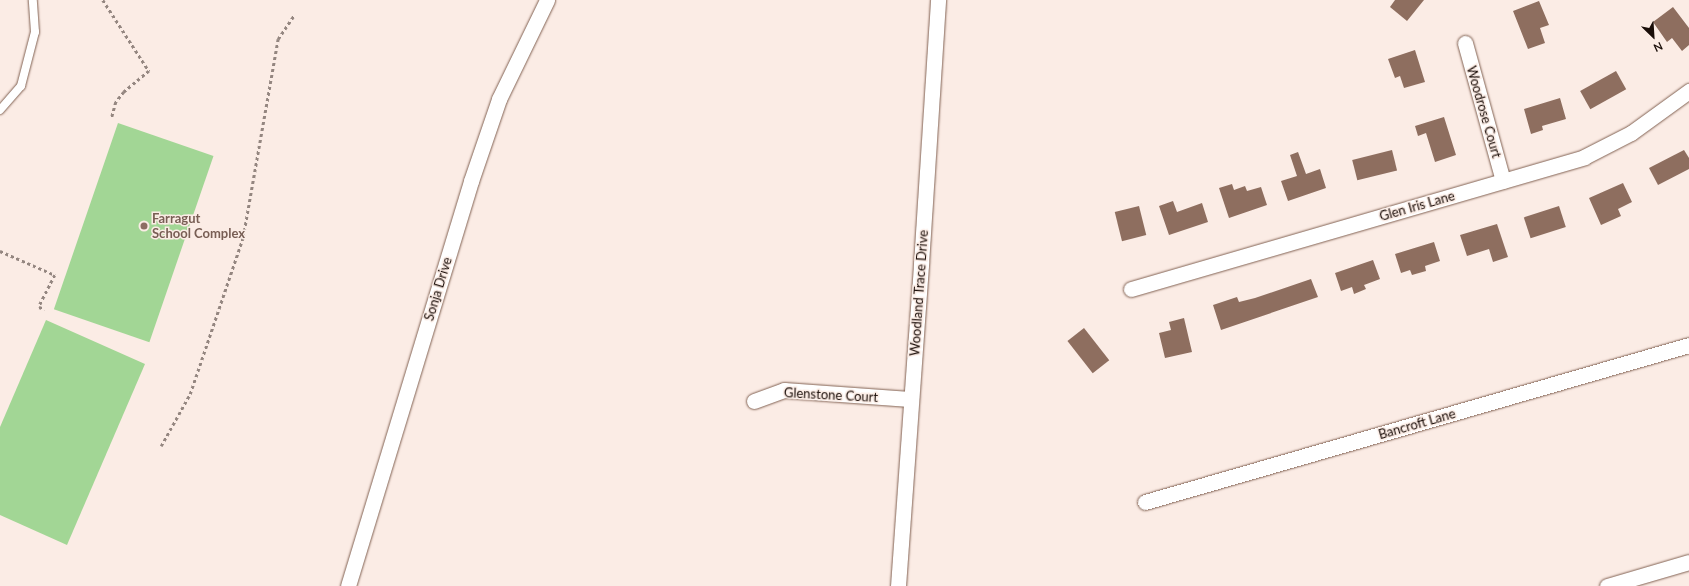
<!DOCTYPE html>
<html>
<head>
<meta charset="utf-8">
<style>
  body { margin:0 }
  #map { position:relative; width:1689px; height:586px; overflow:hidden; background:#fbece5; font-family:Lato,sans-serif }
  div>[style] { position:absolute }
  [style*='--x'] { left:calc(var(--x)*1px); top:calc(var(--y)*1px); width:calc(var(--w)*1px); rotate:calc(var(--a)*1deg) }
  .green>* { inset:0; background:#a2d695; transform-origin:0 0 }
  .building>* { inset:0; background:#8e6e5f; transform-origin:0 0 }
  .path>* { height:2.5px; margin-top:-1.25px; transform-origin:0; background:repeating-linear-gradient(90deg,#948680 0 3px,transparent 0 6px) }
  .roads { filter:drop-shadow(0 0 1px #826253) drop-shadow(0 0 1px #826253) }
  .lane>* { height:8px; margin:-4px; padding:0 4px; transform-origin:4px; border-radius:4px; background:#fff }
  .street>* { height:15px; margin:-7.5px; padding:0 7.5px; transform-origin:7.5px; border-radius:7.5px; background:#fff }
  .dots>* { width:11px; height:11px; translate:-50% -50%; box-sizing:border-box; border:2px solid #fbece5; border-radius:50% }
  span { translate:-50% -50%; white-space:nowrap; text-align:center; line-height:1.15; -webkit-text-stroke:3px #fbece5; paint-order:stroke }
  .street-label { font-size:13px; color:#190d08 }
  .education-label { font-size:13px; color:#785e54; font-weight:700 }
  .left { translate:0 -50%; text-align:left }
  .north { position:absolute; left:1633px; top:16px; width:40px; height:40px; -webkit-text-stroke:3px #fbece5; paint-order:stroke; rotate:155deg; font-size:11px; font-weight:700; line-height:16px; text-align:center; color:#190d08 }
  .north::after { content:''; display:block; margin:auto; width:14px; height:18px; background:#190d08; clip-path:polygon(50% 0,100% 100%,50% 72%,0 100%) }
</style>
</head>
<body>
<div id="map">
  <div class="green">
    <i style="left:118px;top:123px;width:101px;height:197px;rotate:19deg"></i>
    <i style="clip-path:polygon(46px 320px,145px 364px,67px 545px,0 515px,0 427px)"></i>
  </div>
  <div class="building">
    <i style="clip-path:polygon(1395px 0,1424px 0,1407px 21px,1390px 7px)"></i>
    <i style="clip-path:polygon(1539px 1px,1549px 25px,1540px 28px,1545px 43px,1528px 49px,1513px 11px)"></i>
    <i style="clip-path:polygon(1673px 7px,1689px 28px,1689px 45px,1682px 51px,1672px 38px,1667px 42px,1653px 22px)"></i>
    <i style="clip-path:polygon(1415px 50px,1425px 82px,1404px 88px,1400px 76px,1395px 78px,1388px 59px)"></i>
    <i style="left:1616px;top:71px;width:21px;height:41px;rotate:61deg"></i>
    <i style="clip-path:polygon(1560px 98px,1566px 119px,1542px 126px,1543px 130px,1531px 134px,1524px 109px)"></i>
    <i style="clip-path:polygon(1444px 117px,1456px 155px,1435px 162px,1426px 133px,1418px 136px,1415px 126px)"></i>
    <i style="left:1392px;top:150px;width:21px;height:41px;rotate:76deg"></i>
    <i style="clip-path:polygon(1684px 150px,1689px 158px,1689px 169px,1658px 185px,1649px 168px)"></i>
    <i style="clip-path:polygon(1298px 152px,1306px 174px,1320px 169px,1326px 188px,1288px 201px,1281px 181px,1297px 176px,1290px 155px)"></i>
    <i style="clip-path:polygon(1623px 183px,1632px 202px,1618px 209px,1621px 216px,1601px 225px,1589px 198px)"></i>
    <i style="clip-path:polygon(1232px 184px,1234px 190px,1245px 186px,1247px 191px,1261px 187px,1267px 205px,1229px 218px,1219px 188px)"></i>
    <i style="clip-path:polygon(1173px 201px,1177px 212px,1202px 203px,1208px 222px,1169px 235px,1159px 206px)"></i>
    <i style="left:1139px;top:206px;width:30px;height:25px;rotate:76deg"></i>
    <i style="left:1559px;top:206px;width:22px;height:37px;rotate:72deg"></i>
    <i style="clip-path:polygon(1497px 224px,1508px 257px,1493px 262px,1489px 249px,1467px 256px,1460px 235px)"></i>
    <i style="clip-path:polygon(1434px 242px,1440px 261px,1425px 266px,1426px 271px,1412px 275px,1410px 270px,1401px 273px,1395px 254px)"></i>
    <i style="clip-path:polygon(1373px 260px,1380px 279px,1364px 285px,1366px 289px,1354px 294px,1352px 287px,1341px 291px,1335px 273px)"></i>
    <i style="clip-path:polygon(1311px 279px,1318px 297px,1221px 330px,1213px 305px,1237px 297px,1239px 302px,1255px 298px)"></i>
    <i style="clip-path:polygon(1184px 318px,1192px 352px,1165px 358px,1159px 333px,1171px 330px,1169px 322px)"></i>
    <i style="left:1084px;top:328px;width:41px;height:21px;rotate:52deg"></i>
  </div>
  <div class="path">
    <i style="--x:103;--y:0;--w:85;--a:57.1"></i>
    <i style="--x:149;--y:71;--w:33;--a:140"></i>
    <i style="--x:124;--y:92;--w:13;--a:129"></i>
    <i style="--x:116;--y:102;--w:16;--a:105"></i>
    <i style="--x:0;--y:251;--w:60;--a:23.6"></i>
    <i style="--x:55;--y:275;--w:36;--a:117"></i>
    <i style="--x:39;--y:307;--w:6;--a:18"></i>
    <i style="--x:161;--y:446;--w:60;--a:-60.9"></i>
    <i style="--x:190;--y:394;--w:166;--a:-71.3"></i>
    <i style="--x:243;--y:237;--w:201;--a:-80"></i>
    <i style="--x:278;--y:39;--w:29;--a:-56"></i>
  </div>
  <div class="roads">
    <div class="lane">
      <i style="--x:0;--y:110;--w:32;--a:-49"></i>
      <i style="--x:21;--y:86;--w:56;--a:-75.5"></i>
      <i style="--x:35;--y:32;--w:32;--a:-94"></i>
    </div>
    <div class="street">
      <i style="--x:1465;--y:43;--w:143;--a:74.6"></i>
      <i style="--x:1131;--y:289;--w:472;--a:-16.2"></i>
      <i style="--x:1584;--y:157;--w:53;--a:-27.1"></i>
      <i style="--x:1631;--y:133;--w:72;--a:-35.9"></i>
      <i style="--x:754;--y:401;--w:32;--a:-20"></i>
      <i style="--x:784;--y:390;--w:126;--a:4.1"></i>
      <i style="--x:1145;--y:502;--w:566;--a:-16.1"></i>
      <i style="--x:348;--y:586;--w:423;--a:-73.1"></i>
      <i style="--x:471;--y:181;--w:87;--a:-71.1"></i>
      <i style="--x:499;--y:99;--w:110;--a:-64.1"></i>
      <i style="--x:898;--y:586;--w:323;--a:-85.9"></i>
      <i style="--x:921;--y:264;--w:265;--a:-86.3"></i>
      <i style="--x:1607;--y:586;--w:85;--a:-16.3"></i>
    </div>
  </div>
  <div class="dots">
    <i style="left:144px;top:226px;background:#8d6e63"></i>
  </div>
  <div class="street-label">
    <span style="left:1484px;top:112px;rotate:74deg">Woodrose Court</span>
    <span style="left:1417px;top:206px;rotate:-16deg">Glen Iris Lane</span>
    <span style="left:438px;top:289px;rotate:-73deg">Sonja Drive</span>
    <span style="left:919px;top:293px;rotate:-86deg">Woodland Trace Drive</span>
    <span style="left:831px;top:395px;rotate:3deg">Glenstone Court</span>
    <span style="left:1417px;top:424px;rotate:-16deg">Bancroft Lane</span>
  </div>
  <div class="education-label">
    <span class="left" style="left:152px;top:226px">Farragut<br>School Complex</span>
  </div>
  <div class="north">N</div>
</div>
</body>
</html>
